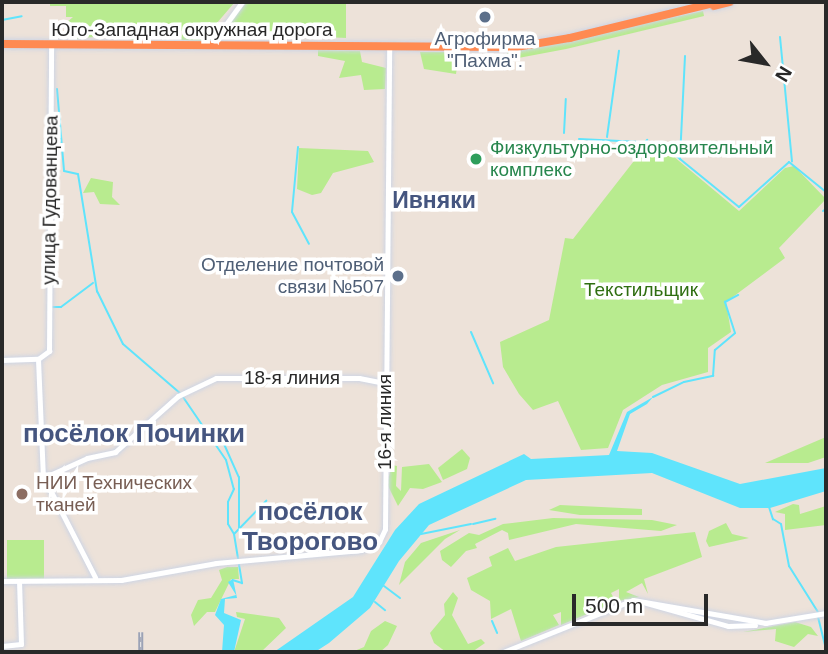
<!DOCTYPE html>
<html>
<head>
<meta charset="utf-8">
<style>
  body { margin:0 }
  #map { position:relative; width:828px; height:654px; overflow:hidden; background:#ede2d9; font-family:Helvetica,sans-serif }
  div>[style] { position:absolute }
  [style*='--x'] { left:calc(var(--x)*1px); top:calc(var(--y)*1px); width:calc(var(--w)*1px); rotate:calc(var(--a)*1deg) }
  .green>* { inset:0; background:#b8eb8f; transform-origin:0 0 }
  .water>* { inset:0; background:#5fe4fc }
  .stream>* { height:2px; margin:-1px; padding:0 1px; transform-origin:1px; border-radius:1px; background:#5fe4fc }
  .roads { filter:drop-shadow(0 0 2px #ced5e4) drop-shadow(0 0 2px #ced5e4) }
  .secondary>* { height:5px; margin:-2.5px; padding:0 2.5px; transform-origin:2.5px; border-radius:2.5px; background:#fff }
  .highway>* { height:8px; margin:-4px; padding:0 4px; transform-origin:4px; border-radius:4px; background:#ff8a52 }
  .rail>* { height:4.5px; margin-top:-2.25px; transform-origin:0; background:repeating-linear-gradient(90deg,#fff 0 5px,#9ba2b6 0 10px); box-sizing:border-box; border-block:2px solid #9ba2b6 }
  .dots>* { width:19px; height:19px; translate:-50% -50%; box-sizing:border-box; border:4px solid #fff; border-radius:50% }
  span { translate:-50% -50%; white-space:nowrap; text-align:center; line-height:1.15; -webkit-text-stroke:7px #fff; paint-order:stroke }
  .street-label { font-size:19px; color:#292929 }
  .service-label { font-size:19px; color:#4e5e75 }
  .right { translate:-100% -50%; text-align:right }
  .leisure-label { font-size:19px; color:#27864d }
  .left { translate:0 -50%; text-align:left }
  .park-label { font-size:19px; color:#2f6e11 }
  .education-label { font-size:19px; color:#785e54 }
  .quarter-label { font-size:23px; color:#45557f; font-weight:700 }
  .district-label { font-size:26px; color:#45557f; font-weight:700 }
  .frame { position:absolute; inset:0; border:4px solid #292929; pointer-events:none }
  .north { position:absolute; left:730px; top:28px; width:70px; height:70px; -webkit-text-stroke:5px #fff; paint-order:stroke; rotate:121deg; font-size:19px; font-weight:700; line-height:28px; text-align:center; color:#292929 }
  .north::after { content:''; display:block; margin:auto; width:24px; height:32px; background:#292929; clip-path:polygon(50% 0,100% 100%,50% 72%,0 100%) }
  .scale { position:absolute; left:572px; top:594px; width:136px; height:32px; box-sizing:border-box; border:4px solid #292929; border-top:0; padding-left:9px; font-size:21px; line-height:24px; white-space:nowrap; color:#292929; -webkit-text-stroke:5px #fff; paint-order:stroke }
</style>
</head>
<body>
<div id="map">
  <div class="green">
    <i style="clip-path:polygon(50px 2px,235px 2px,210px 31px,193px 32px,208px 33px,212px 39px,207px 41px,180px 40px,184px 31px,142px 31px,135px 40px,106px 36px,72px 39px,68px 37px,75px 34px,73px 24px,66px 23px,73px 17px,66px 17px,66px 6px,50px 6px)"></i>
    <i style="clip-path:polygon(247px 2px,346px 2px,346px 38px,323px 37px,322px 33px,223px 31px)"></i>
    <i style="clip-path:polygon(703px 11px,704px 16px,566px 49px,513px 59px,507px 53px)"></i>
    <i style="clip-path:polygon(318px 50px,360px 51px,362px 62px,386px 68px,385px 89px,364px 90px,361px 75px,339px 78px,345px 61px,318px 56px)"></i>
    <i style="clip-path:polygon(420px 52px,459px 52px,456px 74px,424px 69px)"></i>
    <i style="clip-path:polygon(648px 143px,661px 146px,739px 211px,785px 168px,794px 166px,826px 199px,779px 248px,785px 258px,726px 302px,731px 332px,708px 348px,708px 372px,662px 385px,623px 410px,608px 448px,581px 450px,558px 401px,533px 410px,519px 394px,503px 367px,500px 342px,549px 320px,565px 238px,573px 239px)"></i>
    <i style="clip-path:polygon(299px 148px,368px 151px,374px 162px,333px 173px,321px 193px,312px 195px,297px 189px)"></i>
    <i style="clip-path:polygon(91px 178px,113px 182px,112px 197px,120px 205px,100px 204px,94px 192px,83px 193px)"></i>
    <i style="clip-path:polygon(826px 437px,826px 457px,808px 463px,765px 463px)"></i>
    <i style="clip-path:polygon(462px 449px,470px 458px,467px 469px,443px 480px,438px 468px)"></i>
    <i style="clip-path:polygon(429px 464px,442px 482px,423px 489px,410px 488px,398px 506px,387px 484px,392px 465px,397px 466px,396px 486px,401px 491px,402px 467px)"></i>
    <i style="clip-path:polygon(793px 504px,799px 505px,800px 514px,826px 506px,826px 525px,785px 530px,785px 514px,775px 512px)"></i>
    <i style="clip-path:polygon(560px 505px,642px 509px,642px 515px,580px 515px,549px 510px)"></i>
    <i style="clip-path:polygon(553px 518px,652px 520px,677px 525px,661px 531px,576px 524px,509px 540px,508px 533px,502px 530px,475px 544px,477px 548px,466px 551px,451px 567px,442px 560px,440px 551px,469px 533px,479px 535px,503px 524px)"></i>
    <i style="clip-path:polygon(726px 523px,732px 534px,749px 538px,709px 547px,706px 541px,709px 531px)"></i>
    <i style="clip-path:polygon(460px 530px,445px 539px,399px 585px,405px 562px,421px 543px)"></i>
    <i style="clip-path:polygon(695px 532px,702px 557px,644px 579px,648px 594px,642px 583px,626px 592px,639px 597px,619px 601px,619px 589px,611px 593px,616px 602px,561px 625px,561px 612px,553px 615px,559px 625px,521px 641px,511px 609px,491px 619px,490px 601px,471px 590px,467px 578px,492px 566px,489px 557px,508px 548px,515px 561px,556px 547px)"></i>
    <i style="left:7px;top:540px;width:37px;height:39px"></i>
    <i style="clip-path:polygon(227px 567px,238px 567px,239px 579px,231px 579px,215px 612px,207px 612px,194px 626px,191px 615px,198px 600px,211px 598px,222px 580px,219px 570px)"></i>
    <i style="clip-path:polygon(453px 592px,458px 598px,452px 615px,468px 644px,481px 639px,485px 643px,472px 652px,446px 652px,434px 643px,430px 633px,445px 615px,444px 604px)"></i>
    <i style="clip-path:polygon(236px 612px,279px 618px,286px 628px,262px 651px,234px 652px,245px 619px,237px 617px)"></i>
    <i style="clip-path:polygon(385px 621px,397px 626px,388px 645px,380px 652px,352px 652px,364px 647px,371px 631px)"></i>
    <i style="clip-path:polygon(795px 622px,811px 627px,818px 636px,808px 634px,794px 647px,775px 641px,776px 629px,743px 632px)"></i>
  </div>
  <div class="water">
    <i style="clip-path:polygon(653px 397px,647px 404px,630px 414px,617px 451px,652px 453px,740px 484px,826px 468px,826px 491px,770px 508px,740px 508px,652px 473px,526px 480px,429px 525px,399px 561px,370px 608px,329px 643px,315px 652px,274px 652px,353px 597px,395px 530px,419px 504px,524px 454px,531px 459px,609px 455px,627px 412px)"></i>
    <i style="clip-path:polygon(233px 579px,237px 598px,225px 599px,224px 613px,241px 620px,234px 652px,222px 652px,224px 625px,215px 615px,221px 599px,236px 595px,228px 582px)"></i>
  </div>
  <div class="stream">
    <i style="--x:2;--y:20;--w:20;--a:-11"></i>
    <i style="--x:780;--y:37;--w:125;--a:84.5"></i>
    <i style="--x:685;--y:56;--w:103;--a:92.8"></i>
    <i style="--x:680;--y:159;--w:76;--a:39.1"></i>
    <i style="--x:739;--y:207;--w:67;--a:-42"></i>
    <i style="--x:789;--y:162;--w:48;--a:39"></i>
    <i style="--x:57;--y:89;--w:82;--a:85.1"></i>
    <i style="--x:64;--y:171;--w:14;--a:12"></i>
    <i style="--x:78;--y:174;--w:119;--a:80.8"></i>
    <i style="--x:97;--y:291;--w:59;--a:63.9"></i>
    <i style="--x:123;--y:344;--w:75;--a:40.7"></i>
    <i style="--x:564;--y:133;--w:34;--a:-87"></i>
    <i style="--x:607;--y:137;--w:87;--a:-82.1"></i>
    <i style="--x:579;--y:139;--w:82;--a:2.8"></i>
    <i style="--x:661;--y:143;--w:25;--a:40"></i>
    <i style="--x:298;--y:147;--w:65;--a:95.3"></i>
    <i style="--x:292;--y:212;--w:36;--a:62"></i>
    <i style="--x:637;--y:152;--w:16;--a:-50"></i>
    <i style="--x:823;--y:211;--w:4;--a:-34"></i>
    <i style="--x:51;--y:307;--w:10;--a:0"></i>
    <i style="--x:61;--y:307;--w:40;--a:-37"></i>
    <i style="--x:471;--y:332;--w:56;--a:66.7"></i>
    <i style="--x:183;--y:397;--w:76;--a:55.7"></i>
    <i style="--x:226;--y:460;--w:30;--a:75"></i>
    <i style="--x:234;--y:489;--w:14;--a:115"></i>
    <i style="--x:228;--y:502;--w:22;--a:90"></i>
    <i style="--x:228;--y:524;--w:12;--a:59"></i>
    <i style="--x:234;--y:534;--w:50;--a:80.7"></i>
    <i style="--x:242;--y:583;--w:10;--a:-163"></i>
    <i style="--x:653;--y:397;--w:34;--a:-26"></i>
    <i style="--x:684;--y:382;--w:30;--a:-12"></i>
    <i style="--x:713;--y:376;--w:26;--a:-86"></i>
    <i style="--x:715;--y:350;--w:26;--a:-40"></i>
    <i style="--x:735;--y:333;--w:33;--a:-108"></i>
    <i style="--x:725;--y:302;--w:15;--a:-28"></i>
    <i style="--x:224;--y:444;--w:36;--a:66"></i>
    <i style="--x:239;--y:477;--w:52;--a:90"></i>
    <i style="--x:769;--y:507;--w:13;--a:72"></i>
    <i style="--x:773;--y:519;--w:9;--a:32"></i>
    <i style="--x:781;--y:524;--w:43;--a:79.2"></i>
    <i style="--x:789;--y:566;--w:54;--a:57.8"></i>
    <i style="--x:473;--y:524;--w:23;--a:-13"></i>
    <i style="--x:235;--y:533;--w:45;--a:-45.9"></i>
    <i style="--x:421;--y:534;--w:51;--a:-11.3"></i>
    <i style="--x:384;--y:586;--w:20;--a:37"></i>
    <i style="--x:375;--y:602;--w:13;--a:39"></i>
    <i style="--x:818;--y:617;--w:29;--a:76"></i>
    <i style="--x:492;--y:621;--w:13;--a:67"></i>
  </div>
  <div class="roads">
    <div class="secondary">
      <i style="--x:211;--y:45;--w:53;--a:-54.2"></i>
      <i style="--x:38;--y:359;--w:117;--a:87.6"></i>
      <i style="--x:43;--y:476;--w:114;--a:62.8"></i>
      <i style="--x:2;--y:360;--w:36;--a:-2"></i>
      <i style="--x:38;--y:359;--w:14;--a:-36"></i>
      <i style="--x:49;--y:351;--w:306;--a:-89.6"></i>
      <i style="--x:43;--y:478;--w:48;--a:-24.4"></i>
      <i style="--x:87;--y:458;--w:29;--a:-12"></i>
      <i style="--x:115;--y:452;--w:84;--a:-41.6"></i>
      <i style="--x:178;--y:396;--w:42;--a:-25.3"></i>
      <i style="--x:216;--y:378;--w:143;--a:0"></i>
      <i style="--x:359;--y:378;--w:26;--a:11"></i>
      <i style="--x:2;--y:581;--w:119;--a:-0.5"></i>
      <i style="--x:121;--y:580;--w:97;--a:-10.1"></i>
      <i style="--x:216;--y:563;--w:146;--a:-5.1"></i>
      <i style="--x:361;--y:550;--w:20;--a:-24"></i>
      <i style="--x:379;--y:542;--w:14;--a:-65"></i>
      <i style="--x:385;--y:529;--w:482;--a:-89.5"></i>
      <i style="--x:643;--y:602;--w:88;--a:15.8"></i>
      <i style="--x:728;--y:626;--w:27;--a:-2"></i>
      <i style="--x:765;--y:623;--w:62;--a:-9.3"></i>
      <i style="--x:2;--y:646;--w:19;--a:-6"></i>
      <i style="--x:21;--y:644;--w:63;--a:-91.8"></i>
      <i style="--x:503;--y:652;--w:140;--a:-21.8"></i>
      <i style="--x:633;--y:600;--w:135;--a:9.8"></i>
    </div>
    <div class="highway">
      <i style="--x:714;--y:6;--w:16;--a:-14"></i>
      <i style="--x:2;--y:44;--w:514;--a:0.33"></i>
      <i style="--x:516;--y:47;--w:55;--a:-9.5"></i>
      <i style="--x:570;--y:38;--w:152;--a:-13.7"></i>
    </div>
  </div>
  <div class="rail">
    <i style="--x:141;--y:632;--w:20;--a:90"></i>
  </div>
  <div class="dots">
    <i style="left:485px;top:17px;background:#5c6f8a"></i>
    <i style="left:476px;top:159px;background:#2e9e5b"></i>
    <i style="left:398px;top:276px;background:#5c6f8a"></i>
    <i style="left:22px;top:494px;background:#8d6e63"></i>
  </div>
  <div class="street-label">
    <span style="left:192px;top:30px">Юго-Западная окружная дорога</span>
    <span style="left:50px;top:200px;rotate:-89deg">улица Гудованцева</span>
    <span style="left:292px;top:378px">18-я линия</span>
    <span style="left:385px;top:422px;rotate:-90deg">16-я линия</span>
  </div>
  <div class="service-label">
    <span style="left:485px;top:50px">Агрофирма<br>"Пахма".</span>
    <span class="right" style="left:384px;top:276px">Отделение почтовой<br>связи №507</span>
  </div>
  <div class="leisure-label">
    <span class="left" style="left:490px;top:159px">Физкультурно-оздоровительный<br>комплекс</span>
  </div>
  <div class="park-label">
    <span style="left:641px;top:290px">Текстильщик</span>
  </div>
  <div class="education-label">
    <span class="left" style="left:36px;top:494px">НИИ Технических<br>тканей</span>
  </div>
  <div class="quarter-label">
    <span style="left:434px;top:200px">Ивняки</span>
  </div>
  <div class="district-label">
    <span style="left:134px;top:434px">посёлок Починки</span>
    <span style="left:310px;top:527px">посёлок<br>Творогово</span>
  </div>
  <div class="frame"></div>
  <div class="north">N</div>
  <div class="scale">500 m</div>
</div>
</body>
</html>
